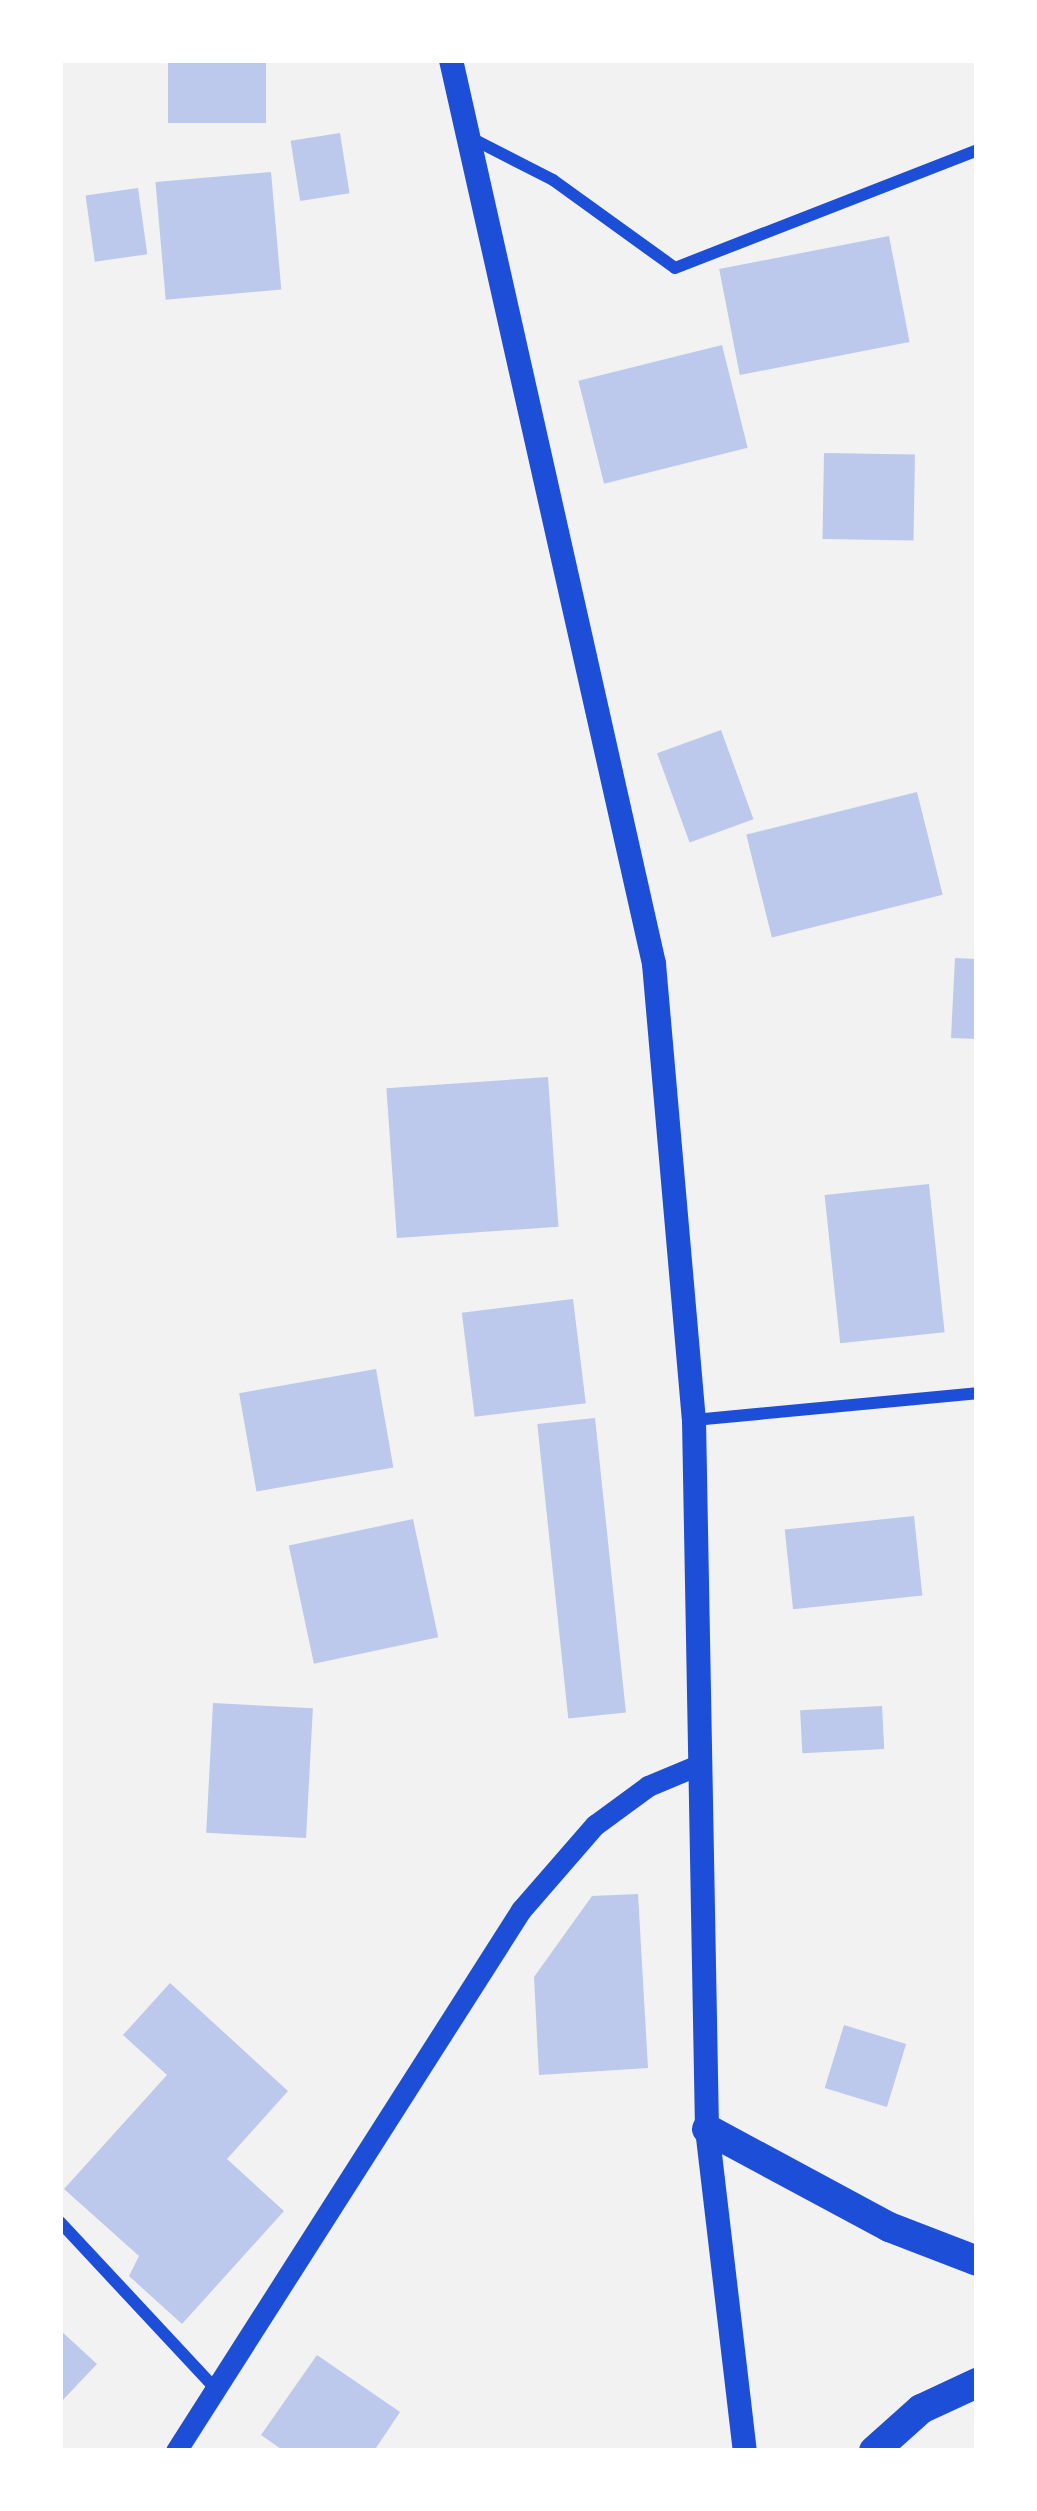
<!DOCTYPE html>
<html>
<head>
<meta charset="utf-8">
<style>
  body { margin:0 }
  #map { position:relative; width:1037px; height:2511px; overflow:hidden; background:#f2f2f2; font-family:"Sofia Sans Condensed",sans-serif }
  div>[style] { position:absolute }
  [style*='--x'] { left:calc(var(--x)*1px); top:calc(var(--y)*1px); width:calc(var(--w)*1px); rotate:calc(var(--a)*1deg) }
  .building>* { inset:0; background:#bdc9ec; transform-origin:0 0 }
  .minor>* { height:12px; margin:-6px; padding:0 6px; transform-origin:6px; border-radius:6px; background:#1d4ed8 }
  .tertiary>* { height:21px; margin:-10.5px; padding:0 10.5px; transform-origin:10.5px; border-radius:10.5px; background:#1d4ed8 }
  .secondary>* { height:24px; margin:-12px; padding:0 12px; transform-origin:12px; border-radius:12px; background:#1d4ed8 }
  .primary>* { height:30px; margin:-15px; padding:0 15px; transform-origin:15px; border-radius:15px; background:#1d4ed8 }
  span { translate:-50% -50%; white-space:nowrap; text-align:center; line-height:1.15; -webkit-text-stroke:9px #fff; paint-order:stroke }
  .frame { position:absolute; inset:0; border:63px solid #fff; pointer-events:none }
</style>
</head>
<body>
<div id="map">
  <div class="building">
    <i style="left:168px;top:60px;width:98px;height:63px"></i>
    <i style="left:340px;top:133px;width:61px;height:50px;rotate:81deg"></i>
    <i style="left:271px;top:172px;width:118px;height:116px;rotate:85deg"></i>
    <i style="left:138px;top:188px;width:67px;height:53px;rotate:82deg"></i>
    <i style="left:889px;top:236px;width:108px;height:173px;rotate:79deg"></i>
    <i style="left:722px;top:345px;width:106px;height:148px;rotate:76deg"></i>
    <i style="left:824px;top:453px;width:91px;height:86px;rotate:1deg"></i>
    <i style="left:721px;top:730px;width:95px;height:68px;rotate:70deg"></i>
    <i style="left:917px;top:792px;width:106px;height:176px;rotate:76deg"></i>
    <i style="clip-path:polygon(955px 958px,977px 959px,977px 1039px,951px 1038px)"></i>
    <i style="left:548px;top:1077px;width:150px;height:162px;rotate:86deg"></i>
    <i style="left:929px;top:1184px;width:149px;height:105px;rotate:84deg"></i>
    <i style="left:573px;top:1299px;width:105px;height:112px;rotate:83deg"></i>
    <i style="left:376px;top:1369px;width:100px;height:139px;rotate:80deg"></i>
    <i style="left:595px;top:1418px;width:296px;height:58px;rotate:84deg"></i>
    <i style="left:914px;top:1516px;width:80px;height:130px;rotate:84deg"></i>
    <i style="left:413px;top:1519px;width:121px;height:127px;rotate:78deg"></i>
    <i style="left:213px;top:1703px;width:100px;height:130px;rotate:3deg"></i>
    <i style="left:882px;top:1706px;width:43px;height:82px;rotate:87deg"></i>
    <i style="clip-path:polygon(638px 1894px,648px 2068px,539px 2075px,534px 1977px,592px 1896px)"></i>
    <i style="clip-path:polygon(170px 1983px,288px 2091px,227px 2159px,284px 2211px,182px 2324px,129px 2276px,139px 2256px,64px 2189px,167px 2075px,123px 2035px)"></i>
    <i style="left:844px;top:2025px;width:65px;height:66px;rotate:17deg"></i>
    <i style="clip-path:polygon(60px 2330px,97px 2364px,60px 2403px)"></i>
    <i style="clip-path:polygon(317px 2355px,400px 2412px,374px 2451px,284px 2451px,261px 2435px)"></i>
  </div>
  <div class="minor">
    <i style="--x:473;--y:139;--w:90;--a:27.1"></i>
    <i style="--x:553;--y:180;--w:150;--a:35.8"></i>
    <i style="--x:675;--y:268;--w:324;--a:-21.3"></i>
    <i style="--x:694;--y:1420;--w:284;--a:-5.4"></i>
    <i style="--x:60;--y:2222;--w:229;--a:47"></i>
  </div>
  <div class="tertiary">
    <i style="--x:176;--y:2451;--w:642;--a:-57.47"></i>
    <i style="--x:521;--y:1910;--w:113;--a:-49"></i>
    <i style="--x:595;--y:1825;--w:66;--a:-36.3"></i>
    <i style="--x:648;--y:1786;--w:52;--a:-22.6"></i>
  </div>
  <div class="secondary">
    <i style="--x:451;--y:60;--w:927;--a:77.34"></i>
    <i style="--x:654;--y:964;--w:458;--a:85"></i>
    <i style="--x:694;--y:1420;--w:709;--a:88.95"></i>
    <i style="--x:707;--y:2129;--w:324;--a:83.3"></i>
  </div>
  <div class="primary">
    <i style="--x:707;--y:2129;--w:207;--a:28.3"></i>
    <i style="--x:889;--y:2227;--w:94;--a:21.1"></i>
    <i style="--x:874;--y:2451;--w:63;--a:-41.8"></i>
    <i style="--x:921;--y:2409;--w:62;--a:-24.9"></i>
  </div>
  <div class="frame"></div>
</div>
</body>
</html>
